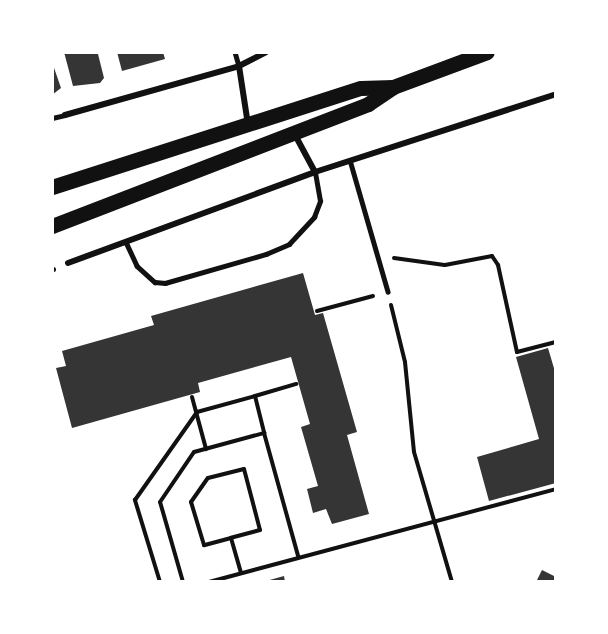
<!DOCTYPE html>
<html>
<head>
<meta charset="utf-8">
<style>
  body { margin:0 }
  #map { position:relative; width:608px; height:634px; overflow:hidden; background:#fff; font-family:"Nunito Sans",sans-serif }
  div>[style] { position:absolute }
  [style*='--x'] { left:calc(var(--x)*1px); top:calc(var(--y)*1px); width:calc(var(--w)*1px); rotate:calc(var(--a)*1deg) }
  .building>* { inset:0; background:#353535 }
  .path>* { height:4px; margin:-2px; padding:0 2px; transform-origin:2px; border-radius:2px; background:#111 }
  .service>* { height:4.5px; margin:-2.25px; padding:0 2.25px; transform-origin:2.25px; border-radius:2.25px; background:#111 }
  .pedestrian>* { height:5px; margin:-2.5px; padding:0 2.5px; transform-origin:2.5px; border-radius:2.5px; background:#111 }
  .minor>* { height:6px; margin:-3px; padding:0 3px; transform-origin:3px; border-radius:3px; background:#111 }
  .primary>* { height:15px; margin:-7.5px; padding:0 7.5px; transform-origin:7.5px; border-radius:7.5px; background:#111 }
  span { translate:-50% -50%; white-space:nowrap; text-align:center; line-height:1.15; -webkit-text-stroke:5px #fff; paint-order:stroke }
  .frame { position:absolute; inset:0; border:54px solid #fff; pointer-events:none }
</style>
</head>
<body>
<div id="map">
  <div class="building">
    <i style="clip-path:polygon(64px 52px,102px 52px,98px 54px,104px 78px,100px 83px,73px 86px)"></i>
    <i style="clip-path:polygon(117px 52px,163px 52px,165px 59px,122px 71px)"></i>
    <i style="clip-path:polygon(52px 62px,61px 88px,52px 95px)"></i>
    <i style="clip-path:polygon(303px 273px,315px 315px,323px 313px,357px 432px,347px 435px,369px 514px,332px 524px,326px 509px,313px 513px,307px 489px,318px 486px,301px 427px,310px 424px,291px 357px,198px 383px,200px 392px,72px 428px,56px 368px,66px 366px,62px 351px,154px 325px,151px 316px)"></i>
    <i style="clip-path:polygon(548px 348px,556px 375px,556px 483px,489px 501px,477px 457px,539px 439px,516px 357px)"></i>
    <i style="clip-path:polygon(542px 570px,556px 577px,556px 582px,536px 582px)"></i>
    <i style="clip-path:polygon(284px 576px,285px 582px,266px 582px,266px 581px)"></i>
  </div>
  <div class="path">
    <i style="--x:394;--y:258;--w:51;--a:7.8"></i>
    <i style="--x:445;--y:265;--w:48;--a:-10.8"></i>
    <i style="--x:492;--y:256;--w:11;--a:56"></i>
    <i style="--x:498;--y:265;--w:89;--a:77.7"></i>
    <i style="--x:517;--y:352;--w:40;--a:-14.4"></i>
    <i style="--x:391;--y:305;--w:59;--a:76.2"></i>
    <i style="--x:405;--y:362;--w:90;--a:84.3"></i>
    <i style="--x:414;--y:452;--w:135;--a:73.7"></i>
    <i style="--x:317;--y:311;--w:58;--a:-15"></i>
    <i style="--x:255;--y:396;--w:43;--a:-16.3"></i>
    <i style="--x:192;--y:397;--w:54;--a:74.9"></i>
    <i style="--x:231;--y:538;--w:28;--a:165"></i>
    <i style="--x:204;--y:545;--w:45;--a:-106.8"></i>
    <i style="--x:191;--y:502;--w:29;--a:-55"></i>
    <i style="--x:208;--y:478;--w:37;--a:-14"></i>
    <i style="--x:244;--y:469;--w:63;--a:75.3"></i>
    <i style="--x:260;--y:530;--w:30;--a:165"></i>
    <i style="--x:231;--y:538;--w:36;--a:74"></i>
    <i style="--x:160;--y:582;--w:86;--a:-107"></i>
    <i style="--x:135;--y:500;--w:108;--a:-54.8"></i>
    <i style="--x:197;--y:412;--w:60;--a:-15.4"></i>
    <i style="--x:255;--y:396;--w:38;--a:76"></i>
    <i style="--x:183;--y:582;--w:83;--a:-106"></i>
    <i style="--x:160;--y:502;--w:60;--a:-55.8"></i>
    <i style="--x:194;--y:452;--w:73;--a:-15.2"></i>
    <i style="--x:264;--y:433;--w:128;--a:74.5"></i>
    <i style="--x:209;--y:582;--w:359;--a:-15"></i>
  </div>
  <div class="service">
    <i style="--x:235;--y:52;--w:15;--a:74"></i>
    <i style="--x:350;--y:160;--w:137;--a:73.9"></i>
    <i style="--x:126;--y:242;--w:26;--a:65"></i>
    <i style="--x:137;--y:266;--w:24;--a:42"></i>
    <i style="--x:155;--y:282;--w:10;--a:6"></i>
    <i style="--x:165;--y:283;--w:105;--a:-16"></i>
    <i style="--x:266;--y:254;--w:25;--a:-23"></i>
    <i style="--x:289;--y:244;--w:37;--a:-47"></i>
    <i style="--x:314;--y:217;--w:17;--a:-69"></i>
    <i style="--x:320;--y:201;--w:29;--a:-100"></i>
  </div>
  <div class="pedestrian">
    <i style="--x:52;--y:118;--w:13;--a:-13"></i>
    <i style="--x:52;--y:269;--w:1;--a:0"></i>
  </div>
  <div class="minor">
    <i style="--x:239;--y:66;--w:60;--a:81.3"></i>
    <i style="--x:65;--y:115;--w:181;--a:-15.7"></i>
    <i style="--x:239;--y:66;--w:30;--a:-27"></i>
    <i style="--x:294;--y:133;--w:44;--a:61.7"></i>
    <i style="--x:68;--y:263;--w:263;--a:-20.2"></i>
    <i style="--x:315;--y:172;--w:253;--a:-17.9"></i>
  </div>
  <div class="primary">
    <i style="--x:52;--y:187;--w:324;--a:-17.8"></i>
    <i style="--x:361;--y:88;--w:32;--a:-2"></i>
    <i style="--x:52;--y:226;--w:339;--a:-21.1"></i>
    <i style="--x:368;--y:104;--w:30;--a:-34"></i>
    <i style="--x:393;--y:87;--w:100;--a:-20.4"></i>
  </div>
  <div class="frame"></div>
</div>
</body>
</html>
